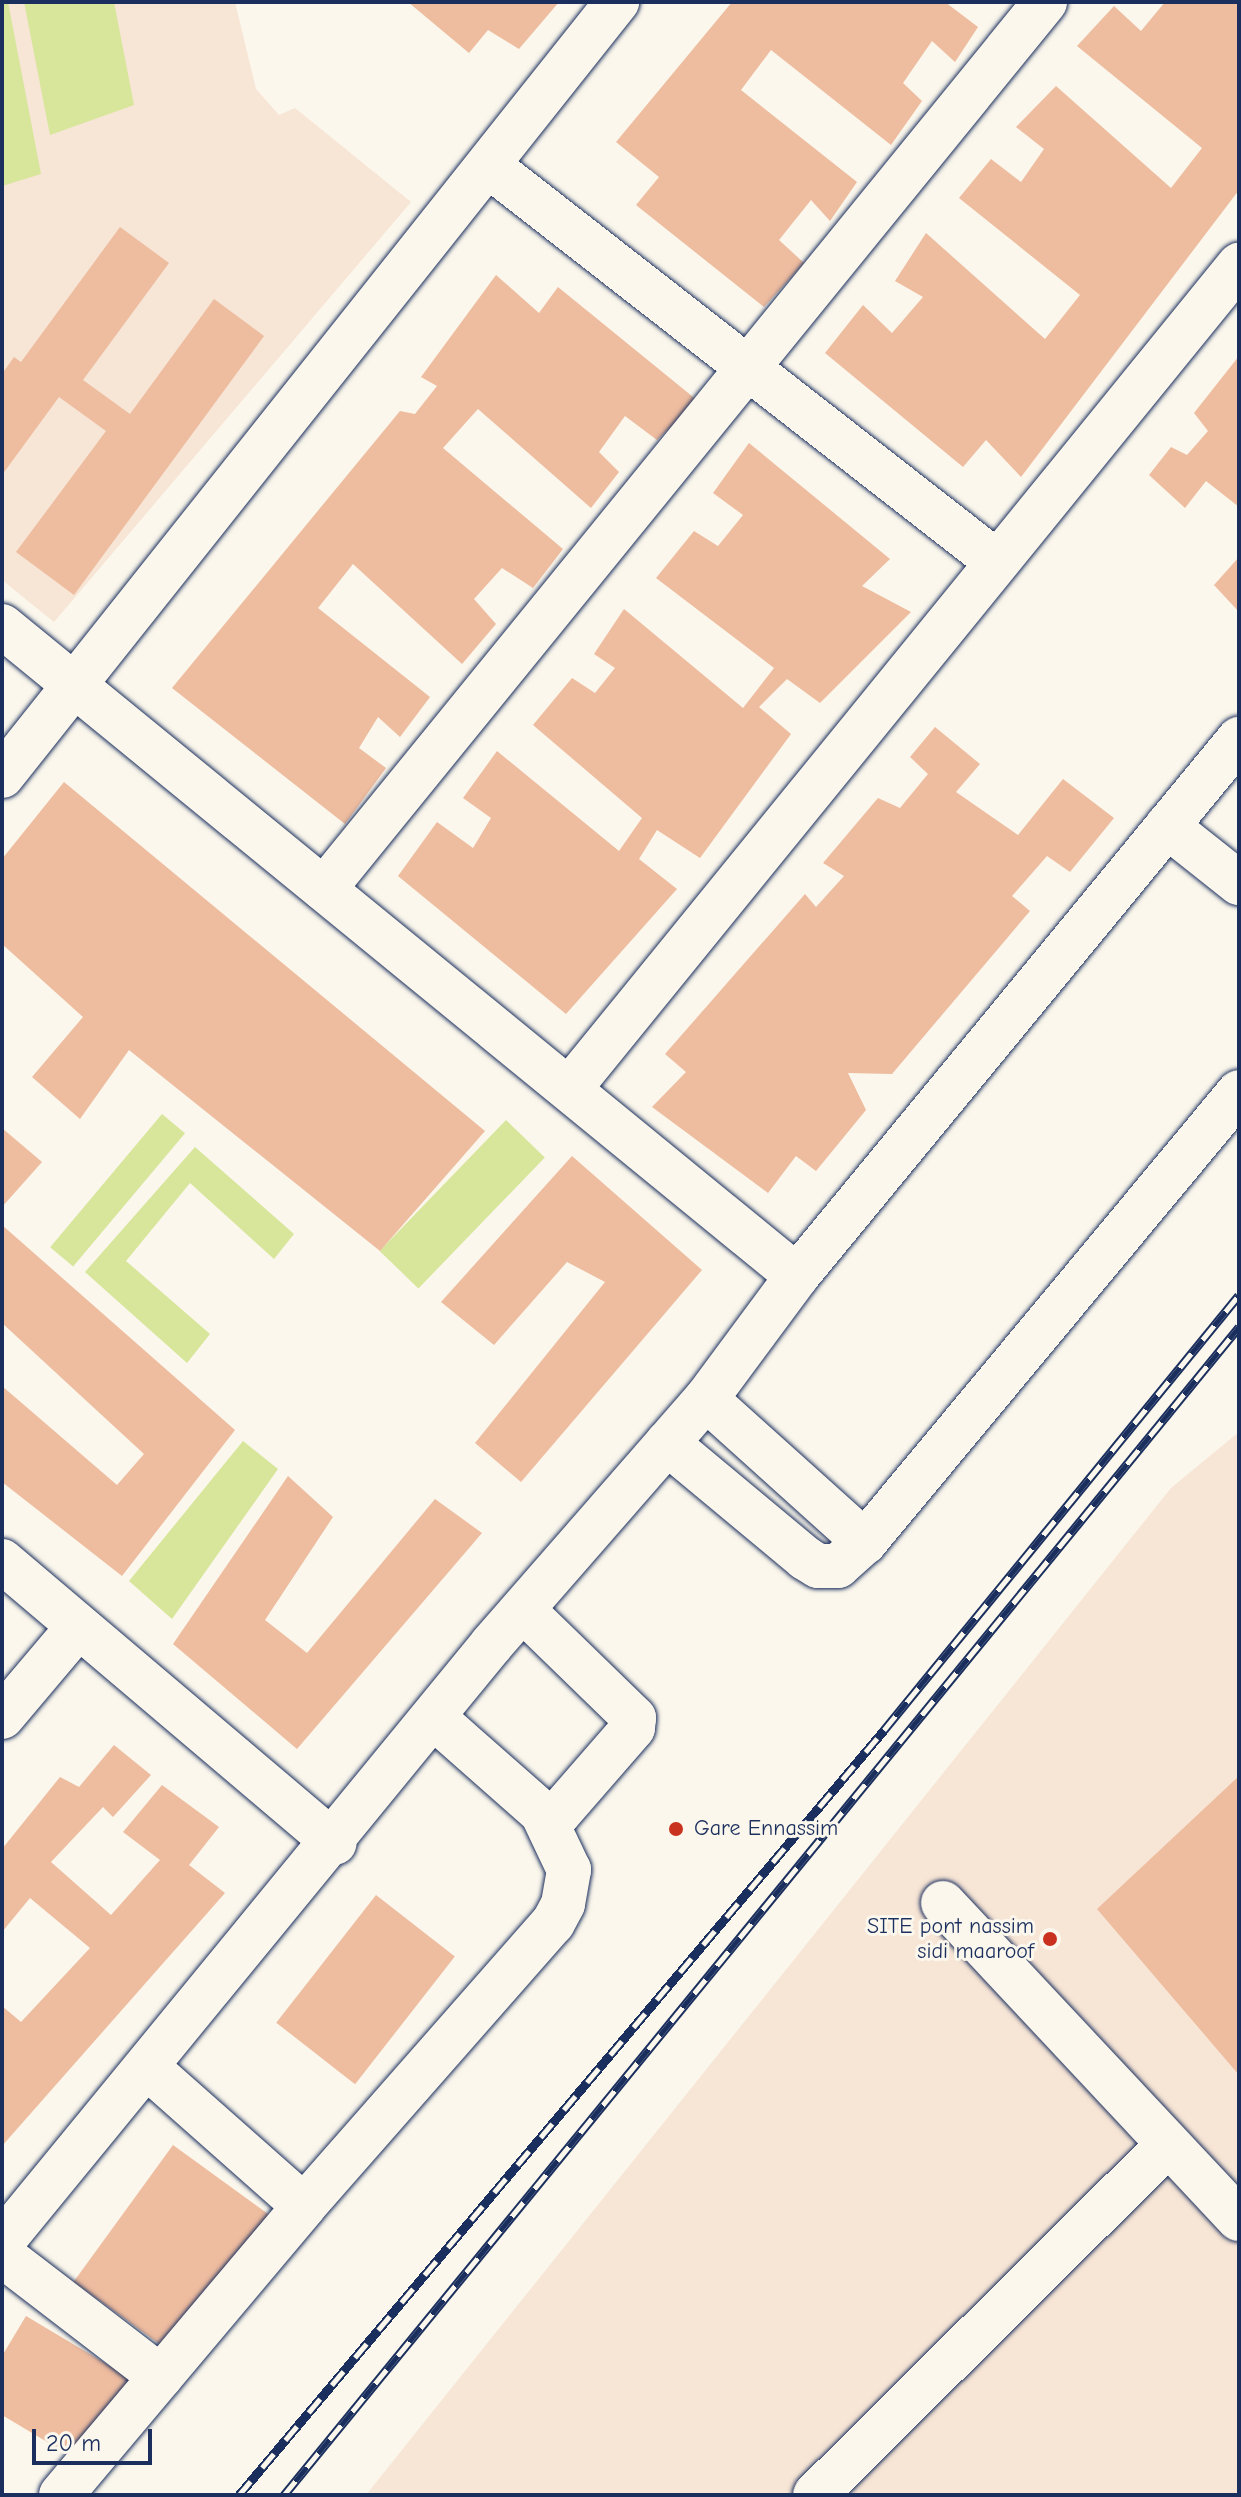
<!DOCTYPE html>
<html>
<head>
<meta charset="utf-8">
<style>
  body { margin:0 }
  #map { position:relative; width:1241px; height:2497px; overflow:hidden; background:#fbf7ec; font-family:"Comic Neue",sans-serif }
  div>[style] { position:absolute }
  [style*='--x'] { left:calc(var(--x)*1px); top:calc(var(--y)*1px); width:calc(var(--w)*1px); rotate:calc(var(--a)*1deg) }
  .built>* { inset:0; background:#f7e5d5 }
  .green>* { inset:0; background:#d7e69a; transform-origin:0 0 }
  .building>* { inset:0; background:#eebc9f; transform-origin:0 0 }
  .roads { filter:drop-shadow(0 0 2px #1b2f5e) drop-shadow(0 0 2px #1b2f5e) }
  .minor>* { height:44px; margin:-22px; padding:0 22px; transform-origin:22px; border-radius:22px; background:#fbf7ec }
  .rail>* { height:9px; margin-top:-4.5px; transform-origin:0; background:repeating-linear-gradient(90deg,#fbf7ec 0 18px,#1b2f5e 0 36px); box-sizing:border-box; border-block:2px solid #1b2f5e }
  .dots>* { width:22px; height:22px; translate:-50% -50%; box-sizing:border-box; border:4px solid #fbf7ec; border-radius:50% }
  span { translate:-50% -50%; white-space:nowrap; text-align:center; line-height:1.15; -webkit-text-stroke:6px #fbf7ec; paint-order:stroke }
  .poi-label { font-size:22px; color:#1b2f5e }
  .left { translate:0 -50%; text-align:left }
  .right { translate:-100% -50%; text-align:right }
  .frame { position:absolute; inset:0; border:4px solid #1b2f5e; pointer-events:none }
  .scale { position:absolute; left:32px; top:2429px; width:120px; height:36px; box-sizing:border-box; border:4px solid #1b2f5e; border-top:0; padding-left:10px; font-size:24px; line-height:28px; white-space:nowrap; color:#1b2f5e; -webkit-text-stroke:6px #fbf7ec; paint-order:stroke }
</style>
</head>
<body>
<div id="map">
  <div class="built">
    <i style="clip-path:polygon(2px 2px,235px 2px,256px 89px,279px 115px,295px 108px,411px 202px,54px 622px,2px 580px)"></i>
    <i style="clip-path:polygon(1239px 1432px,1239px 2495px,366px 2495px,1171px 1488px)"></i>
  </div>
  <div class="green">
    <i style="clip-path:polygon(2px 2px,8px 2px,41px 174px,2px 186px)"></i>
    <i style="clip-path:polygon(24px 2px,114px 2px,134px 105px,50px 135px)"></i>
    <i style="left:162px;top:1114px;width:30px;height:174px;rotate:40deg"></i>
    <i style="left:506px;top:1120px;width:54px;height:182px;rotate:44deg"></i>
    <i style="clip-path:polygon(195px 1147px,294px 1234px,274px 1259px,190px 1183px,126px 1261px,210px 1334px,187px 1363px,85px 1272px)"></i>
    <i style="clip-path:polygon(243px 1441px,278px 1469px,172px 1619px,129px 1581px)"></i>
  </div>
  <div class="building">
    <i style="clip-path:polygon(408px 2px,559px 2px,519px 49px,488px 30px,469px 53px)"></i>
    <i style="clip-path:polygon(732px 2px,945px 2px,978px 27px,955px 62px,932px 41px,903px 83px,922px 101px,891px 145px,771px 50px,741px 90px,857px 182px,830px 221px,811px 200px,779px 240px,804px 263px,764px 307px,636px 205px,659px 177px,616px 142px)"></i>
    <i style="clip-path:polygon(1165px 2px,1239px 2px,1239px 190px,1021px 477px,986px 440px,963px 467px,825px 353px,863px 305px,892px 333px,923px 297px,895px 281px,926px 233px,1045px 339px,1080px 295px,959px 198px,991px 159px,1021px 182px,1044px 149px,1016px 127px,1056px 86px,1171px 188px,1202px 148px,1077px 46px,1114px 6px,1141px 31px)"></i>
    <i style="clip-path:polygon(120px 227px,169px 263px,83px 380px,130px 414px,214px 299px,264px 336px,74px 595px,16px 552px,106px 431px,59px 397px,2px 475px,2px 374px,14px 357px,21px 362px)"></i>
    <i style="clip-path:polygon(496px 275px,539px 313px,558px 287px,698px 401px,657px 440px,625px 416px,599px 452px,619px 472px,591px 508px,478px 409px,443px 448px,563px 549px,533px 588px,502px 568px,474px 599px,496px 624px,462px 664px,353px 564px,318px 608px,430px 697px,400px 737px,378px 717px,359px 748px,386px 768px,345px 824px,172px 688px,400px 411px,415px 414px,437px 386px,421px 377px)"></i>
    <i style="clip-path:polygon(1239px 356px,1239px 507px,1206px 481px,1185px 508px,1149px 475px,1171px 447px,1187px 455px,1208px 431px,1194px 413px)"></i>
    <i style="clip-path:polygon(749px 443px,890px 559px,862px 586px,911px 612px,820px 703px,787px 679px,759px 707px,791px 734px,700px 858px,657px 830px,639px 859px,677px 889px,566px 1014px,398px 876px,437px 822px,473px 848px,491px 818px,463px 798px,497px 751px,619px 851px,642px 818px,533px 725px,572px 678px,595px 693px,615px 668px,594px 654px,624px 609px,743px 708px,774px 668px,656px 578px,694px 531px,718px 546px,743px 515px,713px 493px)"></i>
    <i style="clip-path:polygon(1239px 557px,1239px 612px,1214px 585px)"></i>
    <i style="clip-path:polygon(935px 727px,980px 764px,956px 792px,1018px 835px,1063px 779px,1114px 818px,1070px 872px,1047px 856px,1012px 896px,1030px 911px,892px 1074px,848px 1073px,866px 1110px,816px 1171px,796px 1156px,768px 1193px,652px 1107px,686px 1072px,665px 1054px,805px 894px,816px 907px,844px 876px,823px 863px,878px 798px,900px 808px,928px 774px,910px 757px)"></i>
    <i style="clip-path:polygon(64px 782px,485px 1131px,380px 1251px,129px 1050px,80px 1119px,32px 1077px,83px 1017px,2px 944px,2px 859px)"></i>
    <i style="clip-path:polygon(2px 1128px,42px 1162px,2px 1207px)"></i>
    <i style="clip-path:polygon(572px 1156px,702px 1270px,521px 1482px,475px 1443px,605px 1282px,567px 1262px,494px 1345px,441px 1302px)"></i>
    <i style="clip-path:polygon(2px 1225px,235px 1430px,122px 1576px,2px 1482px,2px 1386px,117px 1485px,144px 1454px,2px 1323px)"></i>
    <i style="clip-path:polygon(288px 1476px,333px 1517px,265px 1620px,307px 1653px,435px 1499px,482px 1533px,297px 1749px,173px 1644px)"></i>
    <i style="clip-path:polygon(114px 1745px,151px 1775px,113px 1817px,103px 1807px,51px 1862px,111px 1915px,160px 1860px,123px 1832px,162px 1785px,219px 1827px,189px 1865px,225px 1893px,2px 2146px,2px 2006px,21px 2022px,90px 1948px,30px 1898px,2px 1932px,2px 1849px,60px 1777px,79px 1787px)"></i>
    <i style="clip-path:polygon(1239px 1776px,1239px 2075px,1097px 1909px)"></i>
    <i style="left:376px;top:1895px;width:100px;height:162px;rotate:38deg"></i>
    <i style="left:173px;top:2145px;width:120px;height:169px;rotate:36deg"></i>
    <i style="clip-path:polygon(26px 2316px,135px 2381px,84px 2464px,2px 2415px,2px 2356px)"></i>
  </div>
  <div class="roads">
    <div class="minor">
      <i style="--x:489;--y:166;--w:644;--a:37.94"></i>
      <i style="--x:2;--y:626;--w:1027;--a:39.27"></i>
      <i style="--x:2;--y:776;--w:989;--a:-51.53"></i>
      <i style="--x:1167;--y:826;--w:92;--a:38.4"></i>
      <i style="--x:324;--y:889;--w:1143;--a:-50.89"></i>
      <i style="--x:570;--y:1088;--w:1061;--a:-50.89"></i>
      <i style="--x:706;--y:1399;--w:214;--a:42"></i>
      <i style="--x:667;--y:1443;--w:180;--a:39.8"></i>
      <i style="--x:805;--y:1558;--w:15;--a:32"></i>
      <i style="--x:818;--y:1566;--w:20;--a:0"></i>
      <i style="--x:838;--y:1566;--w:36;--a:-42"></i>
      <i style="--x:865;--y:1542;--w:585;--a:-50.27"></i>
      <i style="--x:2;--y:1561;--w:436;--a:40.3"></i>
      <i style="--x:523;--y:1610;--w:155;--a:44.2"></i>
      <i style="--x:634;--y:1718;--w:10;--a:96"></i>
      <i style="--x:633;--y:1728;--w:113;--a:131"></i>
      <i style="--x:559;--y:1813;--w:17;--a:180"></i>
      <i style="--x:2;--y:1717;--w:118;--a:-49.8"></i>
      <i style="--x:943;--y:1903;--w:433;--a:46.9"></i>
      <i style="--x:304;--y:2206;--w:377;--a:-48.7"></i>
      <i style="--x:553;--y:1923;--w:21;--a:-62"></i>
      <i style="--x:563;--y:1904;--w:35;--a:-80"></i>
      <i style="--x:569;--y:1870;--w:63;--a:-115.3"></i>
      <i style="--x:542;--y:1813;--w:145;--a:-138.6"></i>
      <i style="--x:2;--y:2242;--w:773;--a:-50.67"></i>
      <i style="--x:492;--y:1644;--w:325;--a:-48.9"></i>
      <i style="--x:706;--y:1399;--w:153;--a:-53.5"></i>
      <i style="--x:797;--y:1276;--w:696;--a:-50.54"></i>
      <i style="--x:2;--y:2255;--w:200;--a:37.5"></i>
      <i style="--x:61;--y:2495;--w:378;--a:-49.9"></i>
      <i style="--x:304;--y:2206;--w:210;--a:-138.5"></i>
      <i style="--x:815;--y:2495;--w:494;--a:-44.8"></i>
    </div>
  </div>
  <div class="rail">
    <i style="--x:239;--y:2495;--w:1001;--a:-49.86"></i>
    <i style="--x:884;--y:1730;--w:561;--a:-50.78"></i>
    <i style="--x:284;--y:2495;--w:1509;--a:-50.73"></i>
  </div>
  <div class="dots">
    <i style="left:676px;top:1829px;background:#c8321e"></i>
    <i style="left:1050px;top:1939px;background:#c8321e"></i>
  </div>
  <div class="poi-label">
    <span class="left" style="left:694px;top:1829px">Gare Ennassim</span>
    <span class="right" style="left:1034px;top:1939px">SITE pont nassim<br>sidi maaroof</span>
  </div>
  <div class="frame"></div>
  <div class="scale">20 m</div>
</div>
</body>
</html>
